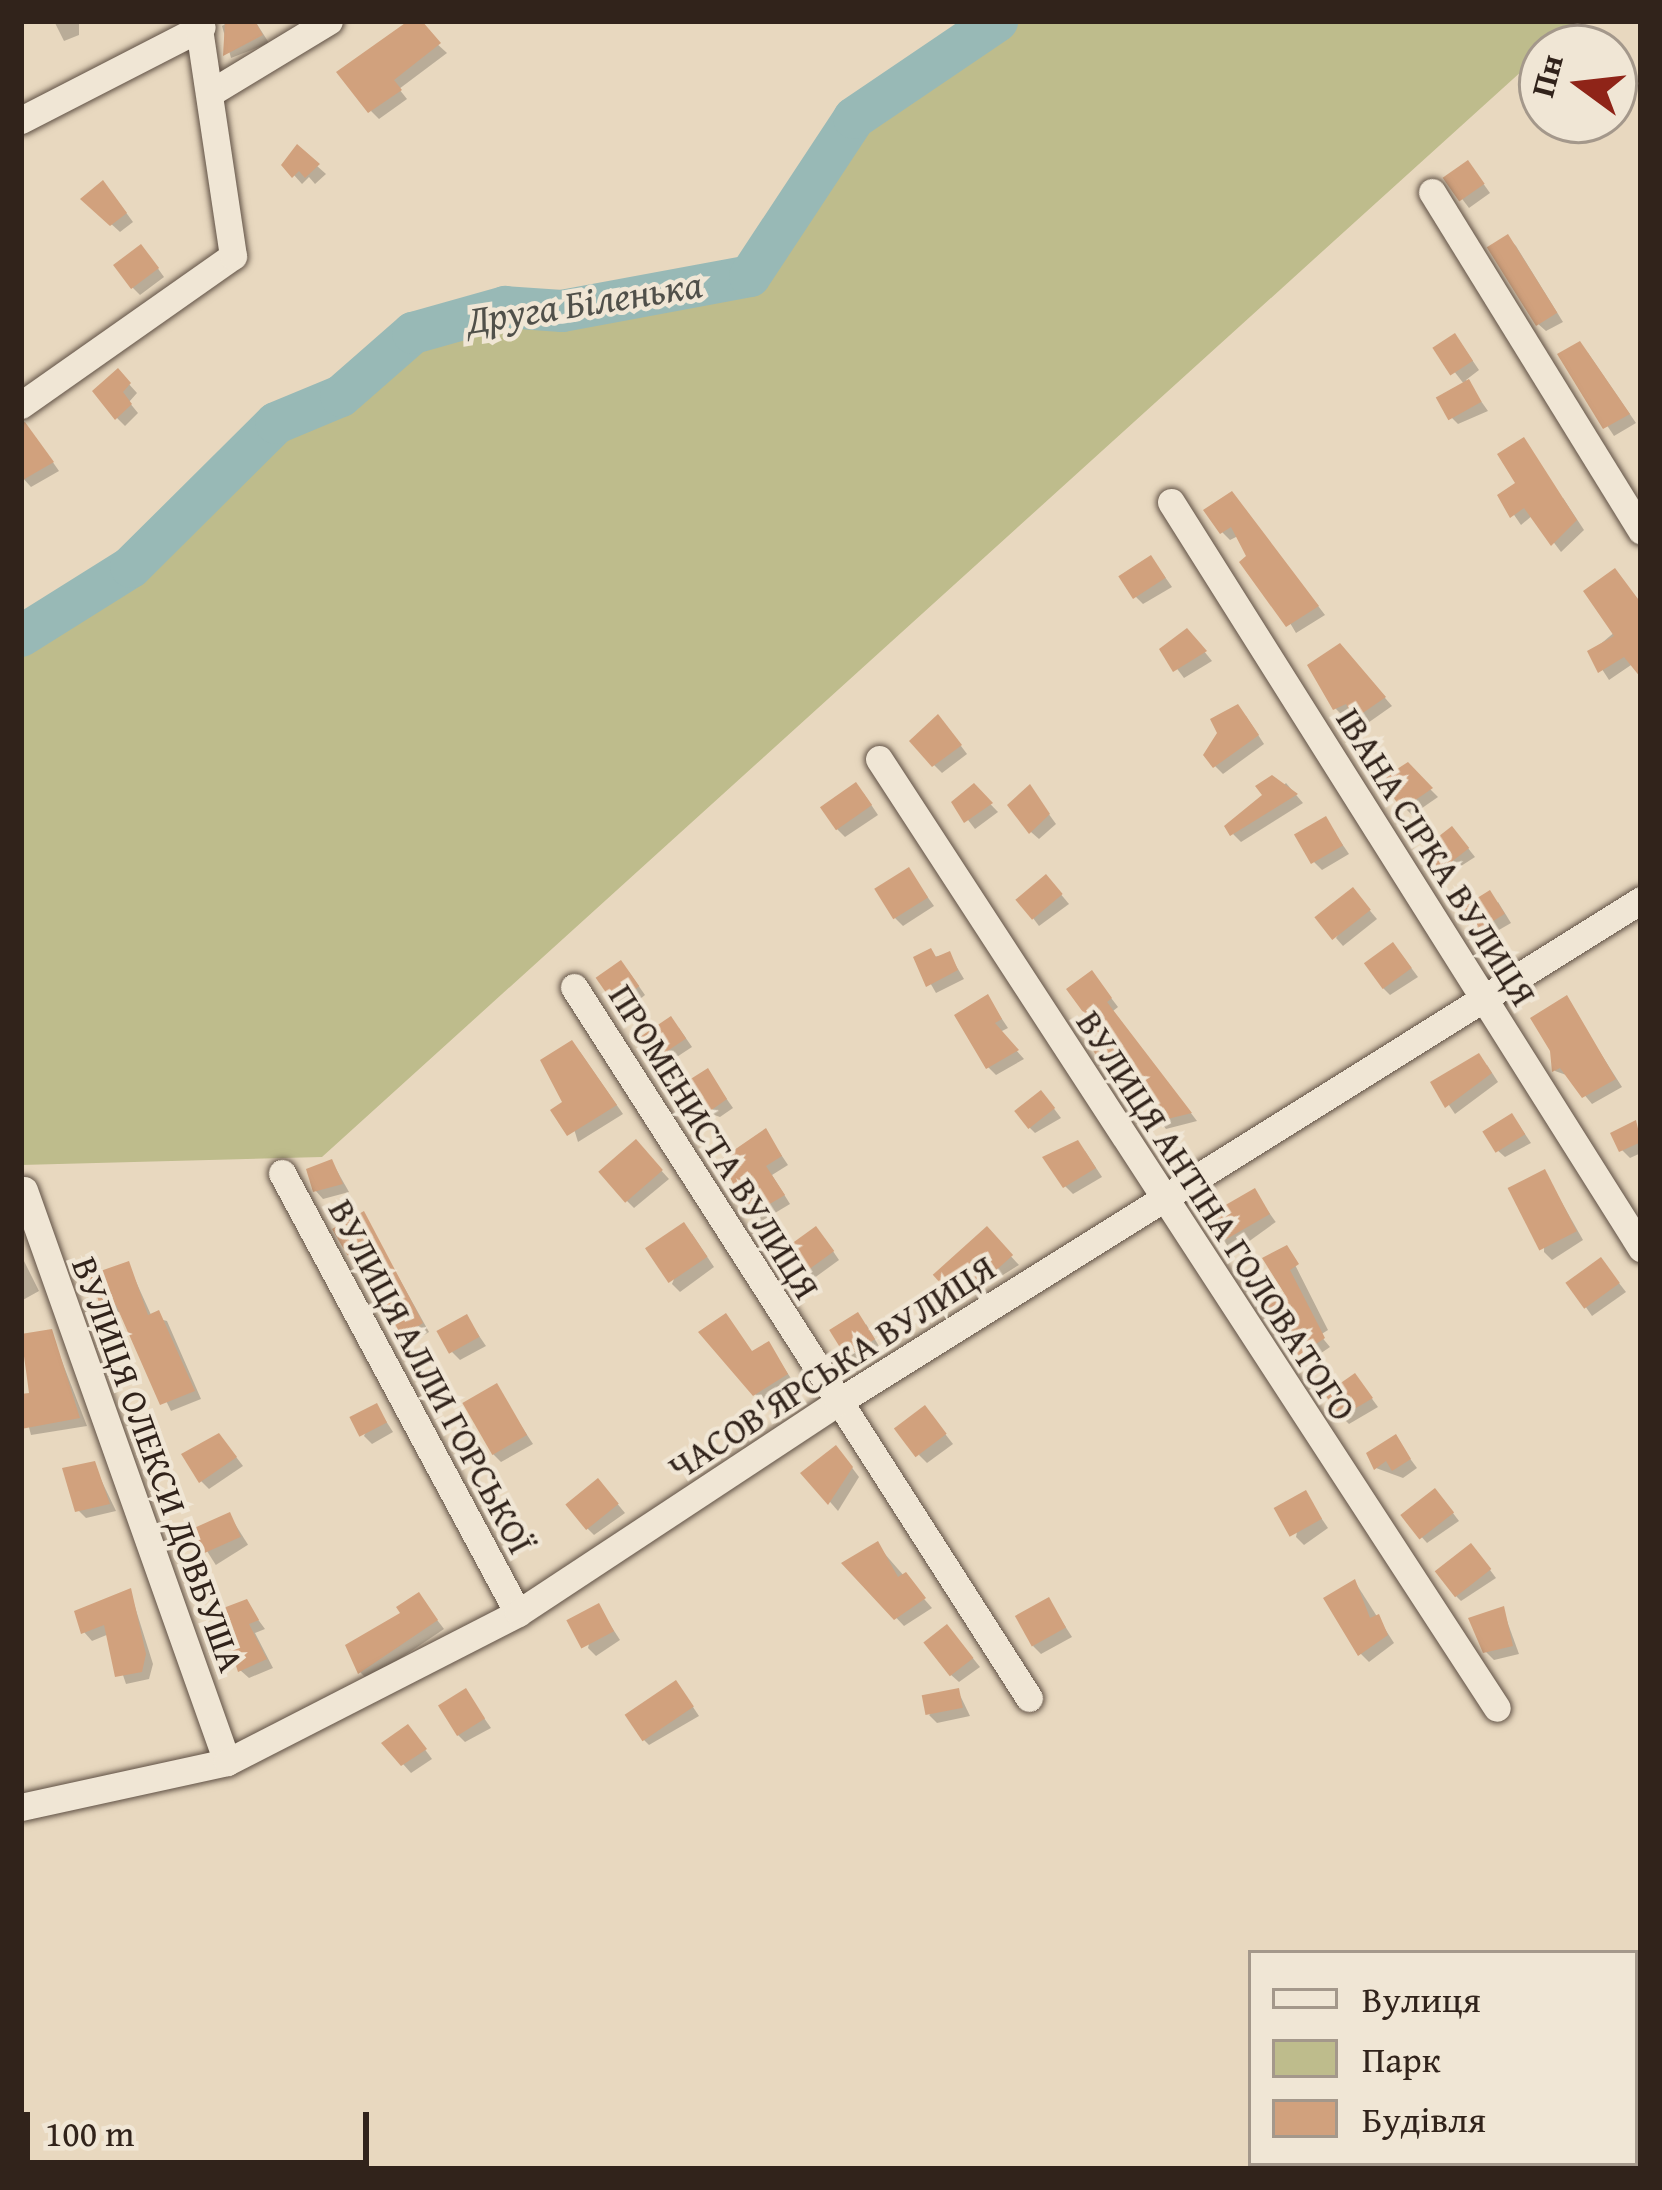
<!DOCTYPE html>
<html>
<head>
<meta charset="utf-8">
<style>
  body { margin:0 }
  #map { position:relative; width:1662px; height:2190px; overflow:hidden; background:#e8d8bf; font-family:"Gentium Book Plus",serif }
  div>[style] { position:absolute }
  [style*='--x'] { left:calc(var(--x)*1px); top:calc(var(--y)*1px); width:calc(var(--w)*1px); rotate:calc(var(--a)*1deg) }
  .green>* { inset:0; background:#bebc8c }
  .shadow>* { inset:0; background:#0003; transform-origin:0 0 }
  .river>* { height:42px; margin:-21px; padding:0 21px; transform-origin:21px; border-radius:21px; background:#98b9b6 }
  .building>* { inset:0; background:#d1a17d; transform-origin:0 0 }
  .roads { filter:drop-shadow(0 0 3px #5f5044) drop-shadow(0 0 3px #5f5044) }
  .street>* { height:27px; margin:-13.5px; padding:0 13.5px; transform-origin:13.5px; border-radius:13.5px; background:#f0e6d5 }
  span { translate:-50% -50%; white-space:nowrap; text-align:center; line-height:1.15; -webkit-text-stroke:9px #f0e6d5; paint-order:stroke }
  .street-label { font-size:36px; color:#31231b }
  .water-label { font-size:39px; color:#50504a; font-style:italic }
  .frame { position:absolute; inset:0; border:24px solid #31231b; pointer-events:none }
  .legend { position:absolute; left:1248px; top:1950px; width:390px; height:216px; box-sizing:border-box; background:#f0e6d5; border:3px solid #a4988b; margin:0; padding:15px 21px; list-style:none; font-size:36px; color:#31231b }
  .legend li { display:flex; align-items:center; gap:24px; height:60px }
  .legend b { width:60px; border:3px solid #a4988b }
  .north { position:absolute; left:1518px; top:24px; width:120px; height:120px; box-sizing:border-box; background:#f0e6d5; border:3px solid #a4988b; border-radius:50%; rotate:285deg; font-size:33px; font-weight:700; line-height:48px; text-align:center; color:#31231b }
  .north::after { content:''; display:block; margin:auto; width:42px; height:54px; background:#8f2418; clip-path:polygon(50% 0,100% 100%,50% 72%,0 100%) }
  .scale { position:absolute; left:24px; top:2112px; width:345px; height:54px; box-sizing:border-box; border:6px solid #31231b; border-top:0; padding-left:15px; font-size:36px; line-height:42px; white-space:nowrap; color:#31231b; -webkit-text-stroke:9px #f0e6d5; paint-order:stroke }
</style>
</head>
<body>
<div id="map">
  <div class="green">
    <i style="clip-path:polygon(997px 21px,1577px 21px,322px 1157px,21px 1165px,21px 636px,131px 567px,276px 423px,341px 396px,413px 333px,505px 307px,562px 311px,750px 276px,854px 118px)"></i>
  </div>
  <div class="shadow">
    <i style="clip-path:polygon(54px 21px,79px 21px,79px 35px,64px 41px)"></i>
    <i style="clip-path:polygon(230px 21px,255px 21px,269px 43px,231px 58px,222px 26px)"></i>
    <i style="clip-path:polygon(412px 21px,447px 53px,399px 89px,407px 99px,379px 119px,371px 111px)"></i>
    <i style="clip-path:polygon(298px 149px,326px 174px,315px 184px,309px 177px,302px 184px,285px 165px)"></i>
    <i style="clip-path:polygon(1475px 172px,1490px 193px,1469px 208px,1447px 179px)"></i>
    <i style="clip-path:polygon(111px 192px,133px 222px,120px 232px,84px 199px)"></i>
    <i style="clip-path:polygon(1508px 238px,1516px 246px,1563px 322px,1546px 331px,1537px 323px)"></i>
    <i style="clip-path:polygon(149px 256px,164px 277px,140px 295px,132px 287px)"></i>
    <i style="clip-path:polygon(1462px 345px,1479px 370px,1466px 380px,1488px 411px,1458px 424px,1450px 416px,1464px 384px,1436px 348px)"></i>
    <i style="clip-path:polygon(1588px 353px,1636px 423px,1614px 436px,1561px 356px)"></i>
    <i style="clip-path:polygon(118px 372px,137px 393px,129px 402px,138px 413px,125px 426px,117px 418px)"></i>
    <i style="clip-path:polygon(21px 435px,36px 438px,59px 471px,31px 487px,21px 476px)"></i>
    <i style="clip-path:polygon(1501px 496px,1563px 498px,1584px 530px,1561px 552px,1533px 515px,1521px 525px)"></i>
    <i style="clip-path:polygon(1240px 503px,1325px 615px,1296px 633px,1238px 536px,1230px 540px,1222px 532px)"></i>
    <i style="clip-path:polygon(1158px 567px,1172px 587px,1143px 604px,1135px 596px)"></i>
    <i style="clip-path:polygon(1641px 610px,1641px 668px,1634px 663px,1609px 680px,1591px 652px)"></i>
    <i style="clip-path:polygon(1195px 640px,1212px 661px,1184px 678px,1163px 650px)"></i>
    <i style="clip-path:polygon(1348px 655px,1392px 706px,1365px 725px,1354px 712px,1344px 717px,1336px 709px)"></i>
    <i style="clip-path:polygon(1246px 716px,1264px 744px,1223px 774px,1215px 766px)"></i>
    <i style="clip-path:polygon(946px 726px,967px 754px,942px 773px,934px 765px)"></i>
    <i style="clip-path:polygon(1407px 766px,1438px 797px,1412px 815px,1404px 807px)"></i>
    <i style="clip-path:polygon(1286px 783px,1303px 803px,1241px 842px,1233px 834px)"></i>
    <i style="clip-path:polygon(974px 787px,998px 812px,975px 829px,955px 803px)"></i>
    <i style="clip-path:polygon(1030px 788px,1056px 824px,1039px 839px,1031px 832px)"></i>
    <i style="clip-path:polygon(864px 794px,878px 815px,845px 837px,837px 829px)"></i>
    <i style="clip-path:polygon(1326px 820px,1349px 854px,1322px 870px,1314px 862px)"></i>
    <i style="clip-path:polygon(1460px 838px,1475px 857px,1447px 875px,1439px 867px)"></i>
    <i style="clip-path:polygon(909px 871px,934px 906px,903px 926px,895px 918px)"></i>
    <i style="clip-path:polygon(1054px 886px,1069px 904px,1039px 926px,1018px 898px)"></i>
    <i style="clip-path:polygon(1360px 899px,1377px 919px,1343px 946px,1336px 938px)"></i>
    <i style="clip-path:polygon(1498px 902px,1511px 923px,1485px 938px,1477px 930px)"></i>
    <i style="clip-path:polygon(949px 954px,964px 979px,936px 993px,917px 960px)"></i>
    <i style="clip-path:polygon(1401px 954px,1418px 977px,1390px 995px,1382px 987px)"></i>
    <i style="clip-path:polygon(629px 972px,645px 995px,626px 1011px,601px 979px)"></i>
    <i style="clip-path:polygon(1099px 982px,1118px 1007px,1113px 1011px,1197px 1121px,1166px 1129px,1121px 1070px,1106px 1066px)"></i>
    <i style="clip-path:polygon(988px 998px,1008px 1028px,1000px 1032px,1024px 1059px,996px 1075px,988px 1067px)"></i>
    <i style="clip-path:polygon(1566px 999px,1622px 1087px,1592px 1104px,1569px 1076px,1555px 1071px)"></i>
    <i style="clip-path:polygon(679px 1028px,692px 1047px,663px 1066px,655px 1058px)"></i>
    <i style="clip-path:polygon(580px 1052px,623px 1114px,578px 1142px,566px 1103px)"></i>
    <i style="clip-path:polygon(1487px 1065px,1498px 1082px,1455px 1114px,1434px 1083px)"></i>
    <i style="clip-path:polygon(708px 1072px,733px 1108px,720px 1117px,692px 1107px)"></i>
    <i style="clip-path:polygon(1049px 1102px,1061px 1118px,1035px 1133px,1027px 1125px)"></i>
    <i style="clip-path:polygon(1635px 1124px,1641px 1153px,1630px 1158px,1622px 1150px)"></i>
    <i style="clip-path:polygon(1519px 1125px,1531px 1143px,1505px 1157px,1496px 1149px)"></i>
    <i style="clip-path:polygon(766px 1132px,788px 1165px,772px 1175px,790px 1204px,760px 1222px,752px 1214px)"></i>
    <i style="clip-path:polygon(636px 1143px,669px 1179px,634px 1208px,626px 1200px)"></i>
    <i style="clip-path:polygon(1085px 1151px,1102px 1177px,1073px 1194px,1065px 1186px)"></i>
    <i style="clip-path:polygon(332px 1162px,349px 1192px,323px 1199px,315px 1190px)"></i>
    <i style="clip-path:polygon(1545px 1173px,1583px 1240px,1552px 1260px,1544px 1252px)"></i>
    <i style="left:1254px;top:1192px;width:37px;height:53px;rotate:54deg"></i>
    <i style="clip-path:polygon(364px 1215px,429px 1332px,407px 1346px,399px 1338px)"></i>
    <i style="clip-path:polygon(987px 1230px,1019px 1265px,956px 1304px,948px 1296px)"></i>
    <i style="clip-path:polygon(692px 1234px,714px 1267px,680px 1292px,672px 1284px)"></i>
    <i style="clip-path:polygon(824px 1238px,839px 1260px,806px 1284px,783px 1255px)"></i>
    <i style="clip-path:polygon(1287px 1249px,1328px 1330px,1320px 1335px,1330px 1347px,1308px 1362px,1288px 1294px)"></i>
    <i style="clip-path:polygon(21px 1255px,39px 1291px,21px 1301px)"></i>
    <i style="clip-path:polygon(128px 1264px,152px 1317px,167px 1321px,201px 1399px,171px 1411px,123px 1313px,105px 1309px)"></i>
    <i style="clip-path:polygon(1608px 1269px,1626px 1292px,1592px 1316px,1569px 1283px)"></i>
    <i style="clip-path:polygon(467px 1318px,486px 1346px,460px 1360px,452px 1352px)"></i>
    <i style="clip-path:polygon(866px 1324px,880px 1348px,855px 1363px,847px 1354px)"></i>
    <i style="clip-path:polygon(51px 1333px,87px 1426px,31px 1435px,21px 1397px,32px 1395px)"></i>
    <i style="clip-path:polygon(769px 1345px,794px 1383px,763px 1402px,755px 1394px,754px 1354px)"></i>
    <i style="clip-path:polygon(1362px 1385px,1378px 1407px,1349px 1424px,1341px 1416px)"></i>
    <i style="clip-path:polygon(496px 1387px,533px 1444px,501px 1462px,493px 1454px)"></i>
    <i style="clip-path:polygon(377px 1407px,393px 1432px,372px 1444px,364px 1436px)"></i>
    <i style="clip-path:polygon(932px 1417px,953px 1444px,927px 1463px,919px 1455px)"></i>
    <i style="clip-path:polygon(1395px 1438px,1417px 1468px,1403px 1478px,1376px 1468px)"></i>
    <i style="clip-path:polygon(227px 1445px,243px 1466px,209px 1489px,201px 1481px)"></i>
    <i style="clip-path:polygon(844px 1457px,859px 1477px,838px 1511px,805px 1473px)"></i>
    <i style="clip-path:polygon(94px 1465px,116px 1511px,86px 1518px,78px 1510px)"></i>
    <i style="clip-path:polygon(606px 1490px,625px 1513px,594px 1535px,586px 1527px)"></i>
    <i style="clip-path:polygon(1305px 1494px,1328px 1528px,1304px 1545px,1296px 1537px)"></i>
    <i style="clip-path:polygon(1443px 1500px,1459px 1521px,1427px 1543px,1419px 1534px)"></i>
    <i style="left:230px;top:1516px;width:34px;height:38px;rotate:58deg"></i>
    <i style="clip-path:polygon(877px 1545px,932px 1608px,904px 1626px,846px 1564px)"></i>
    <i style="clip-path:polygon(1479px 1555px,1496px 1578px,1461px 1601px,1453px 1593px)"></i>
    <i style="clip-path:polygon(1355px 1582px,1394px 1643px,1369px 1662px,1361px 1654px)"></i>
    <i style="clip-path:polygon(130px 1591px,153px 1664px,149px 1679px,126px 1684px,109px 1634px,92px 1641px,84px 1632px)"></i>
    <i style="clip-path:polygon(419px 1596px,444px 1629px,368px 1680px,360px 1672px)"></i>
    <i style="clip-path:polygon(1049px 1601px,1072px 1637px,1041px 1654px,1033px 1646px)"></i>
    <i style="clip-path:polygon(246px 1603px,265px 1629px,255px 1633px,273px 1668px,249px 1678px,240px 1670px)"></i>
    <i style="clip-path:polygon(598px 1606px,620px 1640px,596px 1656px,588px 1648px)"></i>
    <i style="clip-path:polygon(1503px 1610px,1519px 1654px,1494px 1660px,1485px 1651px)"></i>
    <i style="clip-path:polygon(955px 1636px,980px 1667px,959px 1682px,950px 1674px)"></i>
    <i style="clip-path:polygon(958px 1691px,970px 1716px,937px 1723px,929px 1715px)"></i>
    <i style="clip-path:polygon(466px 1692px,491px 1728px,465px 1742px,457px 1734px)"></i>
    <i style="clip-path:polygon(683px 1692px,699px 1716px,649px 1745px,641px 1737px)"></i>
    <i style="clip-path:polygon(415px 1736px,432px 1759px,411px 1773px,403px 1764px)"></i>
  </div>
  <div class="river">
    <i style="--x:21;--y:636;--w:130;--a:-32.1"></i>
    <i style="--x:131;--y:567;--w:204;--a:-44.8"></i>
    <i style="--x:276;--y:423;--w:70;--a:-22.6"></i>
    <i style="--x:341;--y:396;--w:96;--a:-41.2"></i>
    <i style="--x:413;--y:333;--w:96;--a:-15.8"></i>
    <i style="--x:505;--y:307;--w:57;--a:4"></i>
    <i style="--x:562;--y:311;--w:191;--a:-10.5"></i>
    <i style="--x:750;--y:276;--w:189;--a:-56.6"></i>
    <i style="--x:854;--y:118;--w:173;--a:-34.1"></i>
  </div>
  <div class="building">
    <i style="clip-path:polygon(225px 21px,255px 21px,263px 35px,223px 56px)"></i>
    <i style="clip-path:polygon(408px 21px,422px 21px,441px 43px,394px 80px,402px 90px,368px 113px,336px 72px)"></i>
    <i style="clip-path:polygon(297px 144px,320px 164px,305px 178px,299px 171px,292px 178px,281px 165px)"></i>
    <i style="left:1468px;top:160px;width:29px;height:31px;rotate:55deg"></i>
    <i style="clip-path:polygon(103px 180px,127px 213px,110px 226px,80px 199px)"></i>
    <i style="left:1508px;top:234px;width:93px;height:25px;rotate:58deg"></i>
    <i style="left:141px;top:244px;width:30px;height:35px;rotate:53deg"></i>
    <i style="left:1455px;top:333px;width:33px;height:27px;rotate:57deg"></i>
    <i style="clip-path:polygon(1580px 341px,1630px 414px,1603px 429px,1557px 354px)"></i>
    <i style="clip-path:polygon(118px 368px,131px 383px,123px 392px,132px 404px,115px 420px,92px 391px)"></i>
    <i style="left:1469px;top:379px;width:26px;height:38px;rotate:61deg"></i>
    <i style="clip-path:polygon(25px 422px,54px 462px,21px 481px,21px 423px)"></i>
    <i style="clip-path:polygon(1524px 437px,1577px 520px,1551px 546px,1524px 508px,1510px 518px,1497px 495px,1515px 483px,1497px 454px)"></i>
    <i style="clip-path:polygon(1232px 491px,1319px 606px,1286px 627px,1239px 562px,1246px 556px,1231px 527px,1220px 534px,1203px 510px)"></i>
    <i style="left:1151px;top:555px;width:27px;height:39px;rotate:57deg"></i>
    <i style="clip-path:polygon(1615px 568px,1641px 603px,1641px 678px,1624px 657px,1598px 673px,1587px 651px,1614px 636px,1583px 591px)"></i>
    <i style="clip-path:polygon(1187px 628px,1207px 651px,1173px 672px,1159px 649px)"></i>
    <i style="clip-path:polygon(1340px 643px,1386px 697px,1354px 719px,1346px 704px,1333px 710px,1307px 665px)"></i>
    <i style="clip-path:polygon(1238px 704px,1259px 735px,1213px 768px,1203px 755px,1217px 733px,1210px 719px)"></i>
    <i style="clip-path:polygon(938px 714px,962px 745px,932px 767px,909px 741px)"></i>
    <i style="clip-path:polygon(1408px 762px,1433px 788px,1402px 809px,1380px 780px)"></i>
    <i style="clip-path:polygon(1272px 775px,1298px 794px,1230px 836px,1224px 826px,1262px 795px,1255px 786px)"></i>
    <i style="left:856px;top:782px;width:28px;height:44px;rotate:55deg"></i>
    <i style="clip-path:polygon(974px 783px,993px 803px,964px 823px,951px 802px)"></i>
    <i style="clip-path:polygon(1030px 784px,1050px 814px,1029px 834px,1007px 805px)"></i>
    <i style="left:1326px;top:816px;width:34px;height:37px;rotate:60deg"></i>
    <i style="left:1452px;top:826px;width:28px;height:37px;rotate:52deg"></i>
    <i style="left:909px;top:867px;width:36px;height:41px;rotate:58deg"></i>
    <i style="left:1046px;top:874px;width:26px;height:40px;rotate:50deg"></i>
    <i style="left:1353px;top:887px;width:29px;height:49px;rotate:52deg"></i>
    <i style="left:1490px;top:890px;width:28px;height:34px;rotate:58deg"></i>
    <i style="left:1393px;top:942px;width:32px;height:36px;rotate:54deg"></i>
    <i style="clip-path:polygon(931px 948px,936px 957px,950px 951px,958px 970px,926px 987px,913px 957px)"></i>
    <i style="left:621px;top:960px;width:32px;height:31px;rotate:55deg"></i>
    <i style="clip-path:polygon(1092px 970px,1112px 998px,1107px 1002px,1192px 1113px,1155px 1122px,1112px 1063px,1103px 1068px,1093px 1050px,1105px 1042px,1066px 989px)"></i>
    <i style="clip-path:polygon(988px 994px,1002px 1019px,995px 1023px,1019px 1050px,986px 1069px,954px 1015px)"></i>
    <i style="clip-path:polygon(1567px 995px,1616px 1079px,1582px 1098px,1560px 1068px,1552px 1072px,1550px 1051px,1530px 1018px)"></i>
    <i style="left:671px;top:1016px;width:27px;height:41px;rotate:56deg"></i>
    <i style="clip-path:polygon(572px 1040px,617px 1105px,567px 1136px,550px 1110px,562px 1102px,540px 1060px)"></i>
    <i style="clip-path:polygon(1479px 1053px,1492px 1073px,1445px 1108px,1430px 1082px)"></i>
    <i style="clip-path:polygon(708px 1068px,727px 1099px,710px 1111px,702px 1101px,690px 1109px,678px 1087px)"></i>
    <i style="left:1041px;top:1090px;width:23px;height:34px;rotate:52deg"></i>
    <i style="left:1512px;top:1113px;width:25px;height:35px;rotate:58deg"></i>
    <i style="clip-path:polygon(1636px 1120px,1641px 1142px,1619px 1152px,1610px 1133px)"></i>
    <i style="clip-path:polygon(766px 1128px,782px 1156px,766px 1166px,785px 1195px,749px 1216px,721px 1159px)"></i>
    <i style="left:636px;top:1139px;width:41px;height:50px;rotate:49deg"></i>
    <i style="clip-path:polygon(1078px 1140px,1096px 1168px,1063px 1188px,1042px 1157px)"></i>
    <i style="clip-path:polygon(332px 1159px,343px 1184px,313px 1192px,306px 1169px)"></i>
    <i style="left:1545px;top:1169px;width:70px;height:42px;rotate:63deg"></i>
    <i style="left:1255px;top:1188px;width:30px;height:59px;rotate:60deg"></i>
    <i style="clip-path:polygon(364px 1211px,423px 1323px,397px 1340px,332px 1229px)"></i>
    <i style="left:684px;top:1222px;width:42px;height:47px;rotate:56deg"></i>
    <i style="left:816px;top:1226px;width:31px;height:46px;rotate:54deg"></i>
    <i style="left:987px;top:1226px;width:39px;height:73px;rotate:48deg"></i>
    <i style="clip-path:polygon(1287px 1245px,1299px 1264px,1290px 1270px,1325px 1338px,1298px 1356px,1263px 1305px,1284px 1293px,1262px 1258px)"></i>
    <i style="left:1601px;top:1257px;width:32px;height:44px;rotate:54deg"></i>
    <i style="clip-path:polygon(129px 1261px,148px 1315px,159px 1310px,195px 1391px,160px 1405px,116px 1305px,102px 1310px,89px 1275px)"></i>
    <i style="left:858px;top:1312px;width:32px;height:34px;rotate:58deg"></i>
    <i style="clip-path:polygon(726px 1313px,752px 1351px,769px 1341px,788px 1374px,753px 1396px,698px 1332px)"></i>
    <i style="left:467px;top:1314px;width:26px;height:35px;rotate:61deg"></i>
    <i style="clip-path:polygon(52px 1329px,80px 1418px,21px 1429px,21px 1394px,29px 1393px,21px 1334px)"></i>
    <i style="clip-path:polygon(1355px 1373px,1373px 1398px,1339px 1418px,1325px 1394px)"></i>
    <i style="left:497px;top:1383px;width:60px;height:40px;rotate:60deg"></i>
    <i style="left:377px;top:1403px;width:22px;height:31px;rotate:63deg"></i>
    <i style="left:925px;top:1405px;width:36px;height:39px;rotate:53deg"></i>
    <i style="clip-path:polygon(219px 1433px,237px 1457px,199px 1483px,181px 1454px)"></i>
    <i style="clip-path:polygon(1396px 1434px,1411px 1459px,1392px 1471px,1386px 1461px,1374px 1470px,1366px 1453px)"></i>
    <i style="clip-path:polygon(836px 1445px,853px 1467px,828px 1505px,800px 1473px)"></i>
    <i style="clip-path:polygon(95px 1461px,110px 1504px,75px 1512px,62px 1468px)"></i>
    <i style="left:598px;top:1478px;width:33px;height:42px;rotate:51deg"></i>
    <i style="left:1435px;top:1488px;width:31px;height:44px;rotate:52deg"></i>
    <i style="left:1306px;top:1490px;width:33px;height:37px;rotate:61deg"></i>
    <i style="left:230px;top:1512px;width:27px;height:43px;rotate:66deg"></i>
    <i style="clip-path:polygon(878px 1541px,898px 1577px,906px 1572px,926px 1598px,894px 1620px,841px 1563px)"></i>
    <i style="left:1471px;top:1543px;width:33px;height:46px;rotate:52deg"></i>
    <i style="clip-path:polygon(1355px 1579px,1370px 1618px,1379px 1614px,1388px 1635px,1358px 1656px,1323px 1598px)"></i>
    <i style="clip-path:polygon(131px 1588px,146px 1654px,142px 1672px,115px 1677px,104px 1625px,81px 1634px,74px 1611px)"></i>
    <i style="clip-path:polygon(419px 1592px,438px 1620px,358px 1674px,345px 1645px,400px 1613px,396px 1607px)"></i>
    <i style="left:1049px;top:1597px;width:35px;height:39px;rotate:61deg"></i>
    <i style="clip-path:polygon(247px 1599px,259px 1620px,249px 1624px,267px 1659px,238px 1672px,218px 1610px)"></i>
    <i style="left:599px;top:1603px;width:32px;height:37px;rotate:62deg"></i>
    <i style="clip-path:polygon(1504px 1606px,1513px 1646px,1483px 1653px,1468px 1618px)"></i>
    <i style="left:947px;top:1624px;width:43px;height:30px;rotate:52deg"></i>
    <i style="left:676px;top:1680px;width:32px;height:62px;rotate:56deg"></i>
    <i style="left:466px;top:1688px;width:36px;height:33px;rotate:58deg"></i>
    <i style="left:959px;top:1688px;width:20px;height:38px;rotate:79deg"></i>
    <i style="clip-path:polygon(408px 1724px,427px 1749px,401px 1766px,381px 1743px)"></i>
  </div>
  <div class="roads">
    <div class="street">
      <i style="--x:210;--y:93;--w:139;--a:-31.2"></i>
      <i style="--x:21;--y:120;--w:203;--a:-27.2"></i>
      <i style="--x:1432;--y:192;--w:398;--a:58.3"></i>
      <i style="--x:21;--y:405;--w:259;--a:-35.1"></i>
      <i style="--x:233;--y:256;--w:238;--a:-98.5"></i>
      <i style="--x:1171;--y:502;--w:882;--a:57.79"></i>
      <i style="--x:879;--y:759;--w:1132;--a:56.93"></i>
      <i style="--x:574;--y:987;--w:844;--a:57.38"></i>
      <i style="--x:282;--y:1173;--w:499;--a:61.8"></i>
      <i style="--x:24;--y:1190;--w:607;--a:70.46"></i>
      <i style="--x:21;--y:1807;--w:211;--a:-12.3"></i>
      <i style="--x:227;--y:1762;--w:327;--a:-27.1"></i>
      <i style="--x:518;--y:1613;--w:383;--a:-33.4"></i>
      <i style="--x:838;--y:1402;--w:947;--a:-32.01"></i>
    </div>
  </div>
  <div class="street-label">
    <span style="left:1437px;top:856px;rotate:58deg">ІВАНА СІРКА ВУЛИЦЯ</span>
    <span style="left:715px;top:1141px;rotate:58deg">ПРОМЕНИСТА ВУЛИЦЯ</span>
    <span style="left:1217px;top:1215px;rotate:57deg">ВУЛИЦЯ АНТІНА ГОЛОВАТОГО</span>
    <span style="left:831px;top:1367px;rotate:-33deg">ЧАСОВ'ЯРСЬКА ВУЛИЦЯ</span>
    <span style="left:432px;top:1376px;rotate:62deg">ВУЛИЦЯ АЛЛИ ГОРСЬКОЇ</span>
    <span style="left:159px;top:1464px;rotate:70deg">ВУЛИЦЯ ОЛЕКСИ ДОВБУША</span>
  </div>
  <div class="water-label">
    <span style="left:584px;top:302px;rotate:-9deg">Друга Біленька</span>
  </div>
  <div class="frame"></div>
  <ul class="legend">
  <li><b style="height:15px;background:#f0e6d5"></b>Вулиця</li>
  <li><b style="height:33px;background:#bebc8c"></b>Парк</li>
  <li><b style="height:33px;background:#d1a17d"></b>Будівля</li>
  </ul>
  <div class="north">Пн</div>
  <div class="scale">100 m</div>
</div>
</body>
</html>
